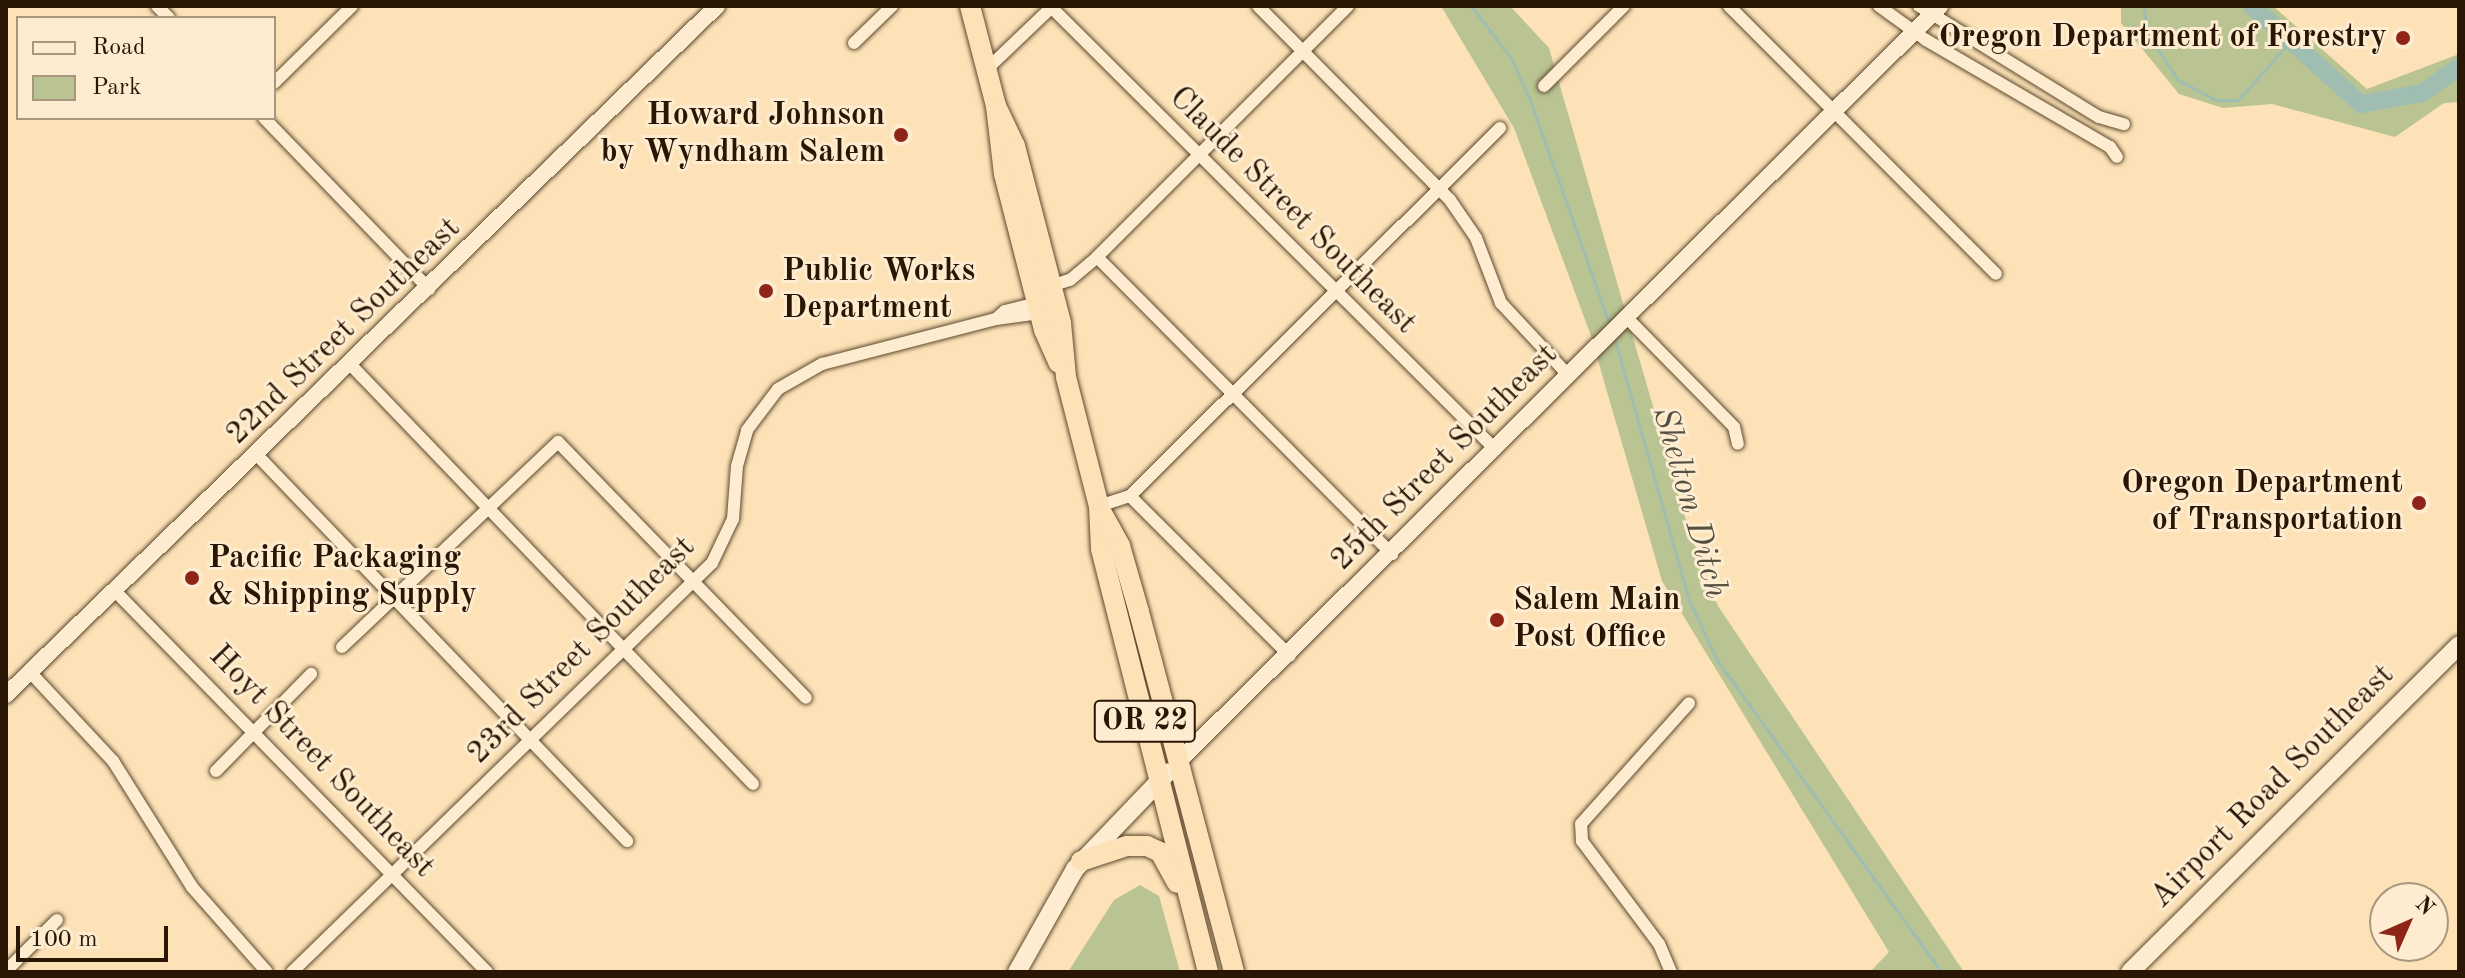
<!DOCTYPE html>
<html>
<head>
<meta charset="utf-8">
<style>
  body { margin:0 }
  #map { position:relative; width:2465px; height:978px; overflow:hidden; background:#fce2b6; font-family:"Old Standard TT",serif }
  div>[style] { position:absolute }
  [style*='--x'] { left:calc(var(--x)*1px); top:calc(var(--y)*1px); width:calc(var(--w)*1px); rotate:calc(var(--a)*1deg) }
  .green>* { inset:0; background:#b9c492 }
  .stream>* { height:3px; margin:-1.5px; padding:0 1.5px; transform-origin:1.5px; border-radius:1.5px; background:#9fbdb1 }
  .river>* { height:18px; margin:-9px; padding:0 9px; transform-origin:9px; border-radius:9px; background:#9fbdb1 }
  .roads { filter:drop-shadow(0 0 2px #5e4930) drop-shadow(0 0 2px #5e4930) }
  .minor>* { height:12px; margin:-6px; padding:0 6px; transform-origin:6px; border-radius:6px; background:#fdecd0 }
  .tertiary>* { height:16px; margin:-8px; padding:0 8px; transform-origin:8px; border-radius:8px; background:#fdecd0 }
  .secondary>* { height:18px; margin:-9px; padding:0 9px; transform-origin:9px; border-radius:9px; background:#fdecd0 }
  .trunk>* { height:20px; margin:-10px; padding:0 10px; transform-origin:10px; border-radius:10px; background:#fce2b6 }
  .dots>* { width:22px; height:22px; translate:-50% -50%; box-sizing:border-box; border:4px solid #fdecd0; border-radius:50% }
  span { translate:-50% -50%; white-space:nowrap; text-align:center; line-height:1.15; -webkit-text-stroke:6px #fdecd0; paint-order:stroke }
  .shield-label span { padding:2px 6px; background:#fdecd0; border:2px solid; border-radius:6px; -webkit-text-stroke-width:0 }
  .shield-label { font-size:30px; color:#2a1604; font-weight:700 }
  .poi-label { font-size:32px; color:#2a1604; font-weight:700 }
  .right { translate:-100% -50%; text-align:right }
  .left { translate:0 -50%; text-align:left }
  .street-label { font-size:32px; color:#2a1604 }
  .water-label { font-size:34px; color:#535041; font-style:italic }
  .frame { position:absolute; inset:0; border:8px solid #2a1604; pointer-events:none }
  .legend { position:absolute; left:16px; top:16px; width:260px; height:104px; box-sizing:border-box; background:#fdecd0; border:2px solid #a9967e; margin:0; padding:10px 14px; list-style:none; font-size:24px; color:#2a1604 }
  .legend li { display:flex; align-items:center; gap:16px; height:40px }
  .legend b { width:40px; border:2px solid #a9967e }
  .north { position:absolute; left:2369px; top:882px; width:80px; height:80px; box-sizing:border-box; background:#fdecd0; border:2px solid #a9967e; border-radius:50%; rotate:45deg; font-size:22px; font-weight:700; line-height:32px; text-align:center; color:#2a1604 }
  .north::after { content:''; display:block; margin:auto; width:28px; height:36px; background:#8f2418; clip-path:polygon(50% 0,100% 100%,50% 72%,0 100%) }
  .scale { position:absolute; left:16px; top:926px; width:152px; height:36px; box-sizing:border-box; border:4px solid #2a1604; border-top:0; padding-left:10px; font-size:24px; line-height:28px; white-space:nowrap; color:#2a1604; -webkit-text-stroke:6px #fdecd0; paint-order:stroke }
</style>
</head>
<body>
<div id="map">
  <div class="green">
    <i style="clip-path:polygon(1441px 6px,1510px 6px,1549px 48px,1688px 527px,1718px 606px,1964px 972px,1870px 972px,1889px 952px,1662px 581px,1590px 333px,1514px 128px)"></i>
    <i style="clip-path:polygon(2121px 6px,2273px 6px,2367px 89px,2459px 54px,2459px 102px,2444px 103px,2395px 137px,2272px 104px,2223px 108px,2179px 94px,2121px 23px)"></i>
    <i style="clip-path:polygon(1140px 885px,1159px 896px,1180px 972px,1068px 972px,1114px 900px)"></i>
  </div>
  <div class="stream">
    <i style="--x:1471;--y:6;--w:66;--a:52.4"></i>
    <i style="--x:1511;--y:58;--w:46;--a:65.7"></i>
    <i style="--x:1530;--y:100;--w:240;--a:70.5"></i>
    <i style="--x:2143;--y:6;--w:31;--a:79"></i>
    <i style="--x:2149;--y:36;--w:53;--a:56.6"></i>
    <i style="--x:2178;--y:80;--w:43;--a:27.8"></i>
    <i style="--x:2216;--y:100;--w:22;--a:0"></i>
    <i style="--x:2238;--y:100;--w:78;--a:-48.1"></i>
    <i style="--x:1614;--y:337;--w:273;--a:74.1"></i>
    <i style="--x:1689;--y:600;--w:66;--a:65"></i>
    <i style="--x:1717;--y:660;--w:384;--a:54.3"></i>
  </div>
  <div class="river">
    <i style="--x:2252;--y:6;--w:147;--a:42"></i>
    <i style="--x:2361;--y:104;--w:62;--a:-10.2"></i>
    <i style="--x:2422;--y:93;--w:45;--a:-35.1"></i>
  </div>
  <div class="roads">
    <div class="minor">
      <i style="--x:157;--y:6;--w:17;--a:45"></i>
      <i style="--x:1258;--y:6;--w:273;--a:45.3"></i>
      <i style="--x:1450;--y:200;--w:46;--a:55.6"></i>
      <i style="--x:1476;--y:238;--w:70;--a:69"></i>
      <i style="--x:1501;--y:303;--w:100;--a:47"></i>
      <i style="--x:1729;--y:6;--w:378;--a:45.1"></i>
      <i style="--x:1879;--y:6;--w:58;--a:35.9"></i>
      <i style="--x:1926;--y:40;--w:213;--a:30.2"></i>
      <i style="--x:2110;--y:147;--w:12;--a:55"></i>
      <i style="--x:1919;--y:6;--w:211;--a:31.7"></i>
      <i style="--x:2099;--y:117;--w:26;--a:16"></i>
      <i style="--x:1052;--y:8;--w:626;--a:44.87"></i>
      <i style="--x:854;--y:43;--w:53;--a:-44.2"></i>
      <i style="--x:987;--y:69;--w:91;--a:-43.7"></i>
      <i style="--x:274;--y:83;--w:110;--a:-44.6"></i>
      <i style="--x:1544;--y:86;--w:113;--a:-45"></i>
      <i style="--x:264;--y:118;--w:238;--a:46"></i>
      <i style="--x:1097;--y:257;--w:419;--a:45.2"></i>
      <i style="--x:1051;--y:286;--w:20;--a:-18"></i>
      <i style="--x:1070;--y:280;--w:35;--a:-40"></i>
      <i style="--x:1097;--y:257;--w:355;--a:-45"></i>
      <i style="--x:1627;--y:318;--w:153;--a:45.5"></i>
      <i style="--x:1734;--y:427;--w:17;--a:77"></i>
      <i style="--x:996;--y:319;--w:12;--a:-42"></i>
      <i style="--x:1005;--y:311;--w:33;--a:-14"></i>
      <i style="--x:350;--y:364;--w:582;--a:46.18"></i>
      <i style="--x:257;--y:455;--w:535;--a:46.21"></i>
      <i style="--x:1130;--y:496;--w:226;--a:45"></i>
      <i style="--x:1099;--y:506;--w:33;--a:-18"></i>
      <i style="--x:1130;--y:496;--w:522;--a:-44.84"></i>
      <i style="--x:114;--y:590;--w:534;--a:45.68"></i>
      <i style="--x:342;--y:647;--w:298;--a:-43.5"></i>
      <i style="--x:558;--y:442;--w:356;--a:45.9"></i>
      <i style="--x:30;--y:672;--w:122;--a:47"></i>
      <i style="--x:113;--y:761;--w:149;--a:57.9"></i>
      <i style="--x:192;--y:887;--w:113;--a:48.6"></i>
      <i style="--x:216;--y:771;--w:136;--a:-45.6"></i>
      <i style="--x:6;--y:971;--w:72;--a:-45"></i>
      <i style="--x:292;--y:972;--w:586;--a:-44.24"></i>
      <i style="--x:712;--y:563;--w:49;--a:-64.5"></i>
      <i style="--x:733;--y:519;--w:53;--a:-85.7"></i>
      <i style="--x:737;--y:466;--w:37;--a:-74"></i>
      <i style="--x:747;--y:430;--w:51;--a:-52.9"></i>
      <i style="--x:778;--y:389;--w:51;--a:-29.6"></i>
      <i style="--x:822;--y:364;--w:180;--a:-14.5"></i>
      <i style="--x:996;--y:319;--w:44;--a:-7.8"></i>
      <i style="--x:1671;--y:972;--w:30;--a:-113"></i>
      <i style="--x:1659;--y:944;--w:129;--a:-126.8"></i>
      <i style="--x:1582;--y:841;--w:17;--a:-93"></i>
      <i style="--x:1581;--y:824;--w:162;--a:-48.2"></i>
    </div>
    <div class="tertiary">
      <i style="--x:6;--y:695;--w:990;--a:-44.1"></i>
      <i style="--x:1180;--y:760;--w:1071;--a:-44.77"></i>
    </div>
    <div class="secondary">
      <i style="--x:1017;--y:972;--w:118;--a:-60.6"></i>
      <i style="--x:1075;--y:869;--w:134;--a:-46.2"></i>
      <i style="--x:2130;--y:972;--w:464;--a:-44.8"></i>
    </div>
    <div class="trunk">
      <i style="--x:970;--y:6;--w:103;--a:75.4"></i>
      <i style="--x:996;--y:106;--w:68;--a:83.3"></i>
      <i style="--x:1004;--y:174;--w:161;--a:75.6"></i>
      <i style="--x:1044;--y:330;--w:36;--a:66"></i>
      <i style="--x:996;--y:106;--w:44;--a:64.6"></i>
      <i style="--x:1015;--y:146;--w:183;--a:75.4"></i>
      <i style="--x:1061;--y:323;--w:54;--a:84.7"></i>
      <i style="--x:1066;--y:377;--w:133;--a:75.7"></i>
      <i style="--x:1099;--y:506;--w:43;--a:87.3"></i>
      <i style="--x:1101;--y:549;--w:436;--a:75.8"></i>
      <i style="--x:1102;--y:513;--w:38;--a:61"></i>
      <i style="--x:1120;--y:546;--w:69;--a:73.9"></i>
      <i style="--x:1139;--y:612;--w:372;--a:75.2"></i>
      <i style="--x:1081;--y:861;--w:48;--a:-18.1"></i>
      <i style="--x:1127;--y:846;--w:20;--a:0"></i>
      <i style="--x:1147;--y:846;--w:14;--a:25"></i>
      <i style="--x:1160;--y:852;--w:35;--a:61"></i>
    </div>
  </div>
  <div class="dots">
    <i style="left:2403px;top:38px;background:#8f2418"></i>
    <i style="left:901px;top:135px;background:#8f2418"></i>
    <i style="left:766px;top:291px;background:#8f2418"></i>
    <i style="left:2419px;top:503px;background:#8f2418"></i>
    <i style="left:192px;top:578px;background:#8f2418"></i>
    <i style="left:1497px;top:620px;background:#8f2418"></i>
  </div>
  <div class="shield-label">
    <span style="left:1145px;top:721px">OR 22</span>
  </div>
  <div class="poi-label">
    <span class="right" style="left:2387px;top:38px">Oregon Department of Forestry</span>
    <span class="right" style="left:885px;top:135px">Howard Johnson<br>by Wyndham Salem</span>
    <span class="left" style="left:782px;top:291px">Public Works<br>Department</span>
    <span class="right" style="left:2403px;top:503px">Oregon Department<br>of Transportation</span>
    <span class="left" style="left:208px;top:578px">Pacific Packaging<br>&amp; Shipping Supply</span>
    <span class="left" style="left:1513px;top:620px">Salem Main<br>Post Office</span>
  </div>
  <div class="street-label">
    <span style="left:1292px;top:211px;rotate:45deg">Claude Street Southeast</span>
    <span style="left:344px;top:332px;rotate:-44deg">22nd Street Southeast</span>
    <span style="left:1445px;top:458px;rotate:-45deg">25th Street Southeast</span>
    <span style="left:582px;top:651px;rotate:-45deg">23rd Street Southeast</span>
    <span style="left:321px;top:762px;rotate:46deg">Hoyt Street Southeast</span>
    <span style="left:2273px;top:787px;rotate:-45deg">Airport Road Southeast</span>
  </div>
  <div class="water-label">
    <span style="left:1689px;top:503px;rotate:74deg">Shelton Ditch</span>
  </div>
  <div class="frame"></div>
  <ul class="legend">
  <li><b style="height:10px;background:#fdecd0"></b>Road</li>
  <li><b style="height:22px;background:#b9c492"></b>Park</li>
  </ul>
  <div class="north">N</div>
  <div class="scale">100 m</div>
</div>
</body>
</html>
